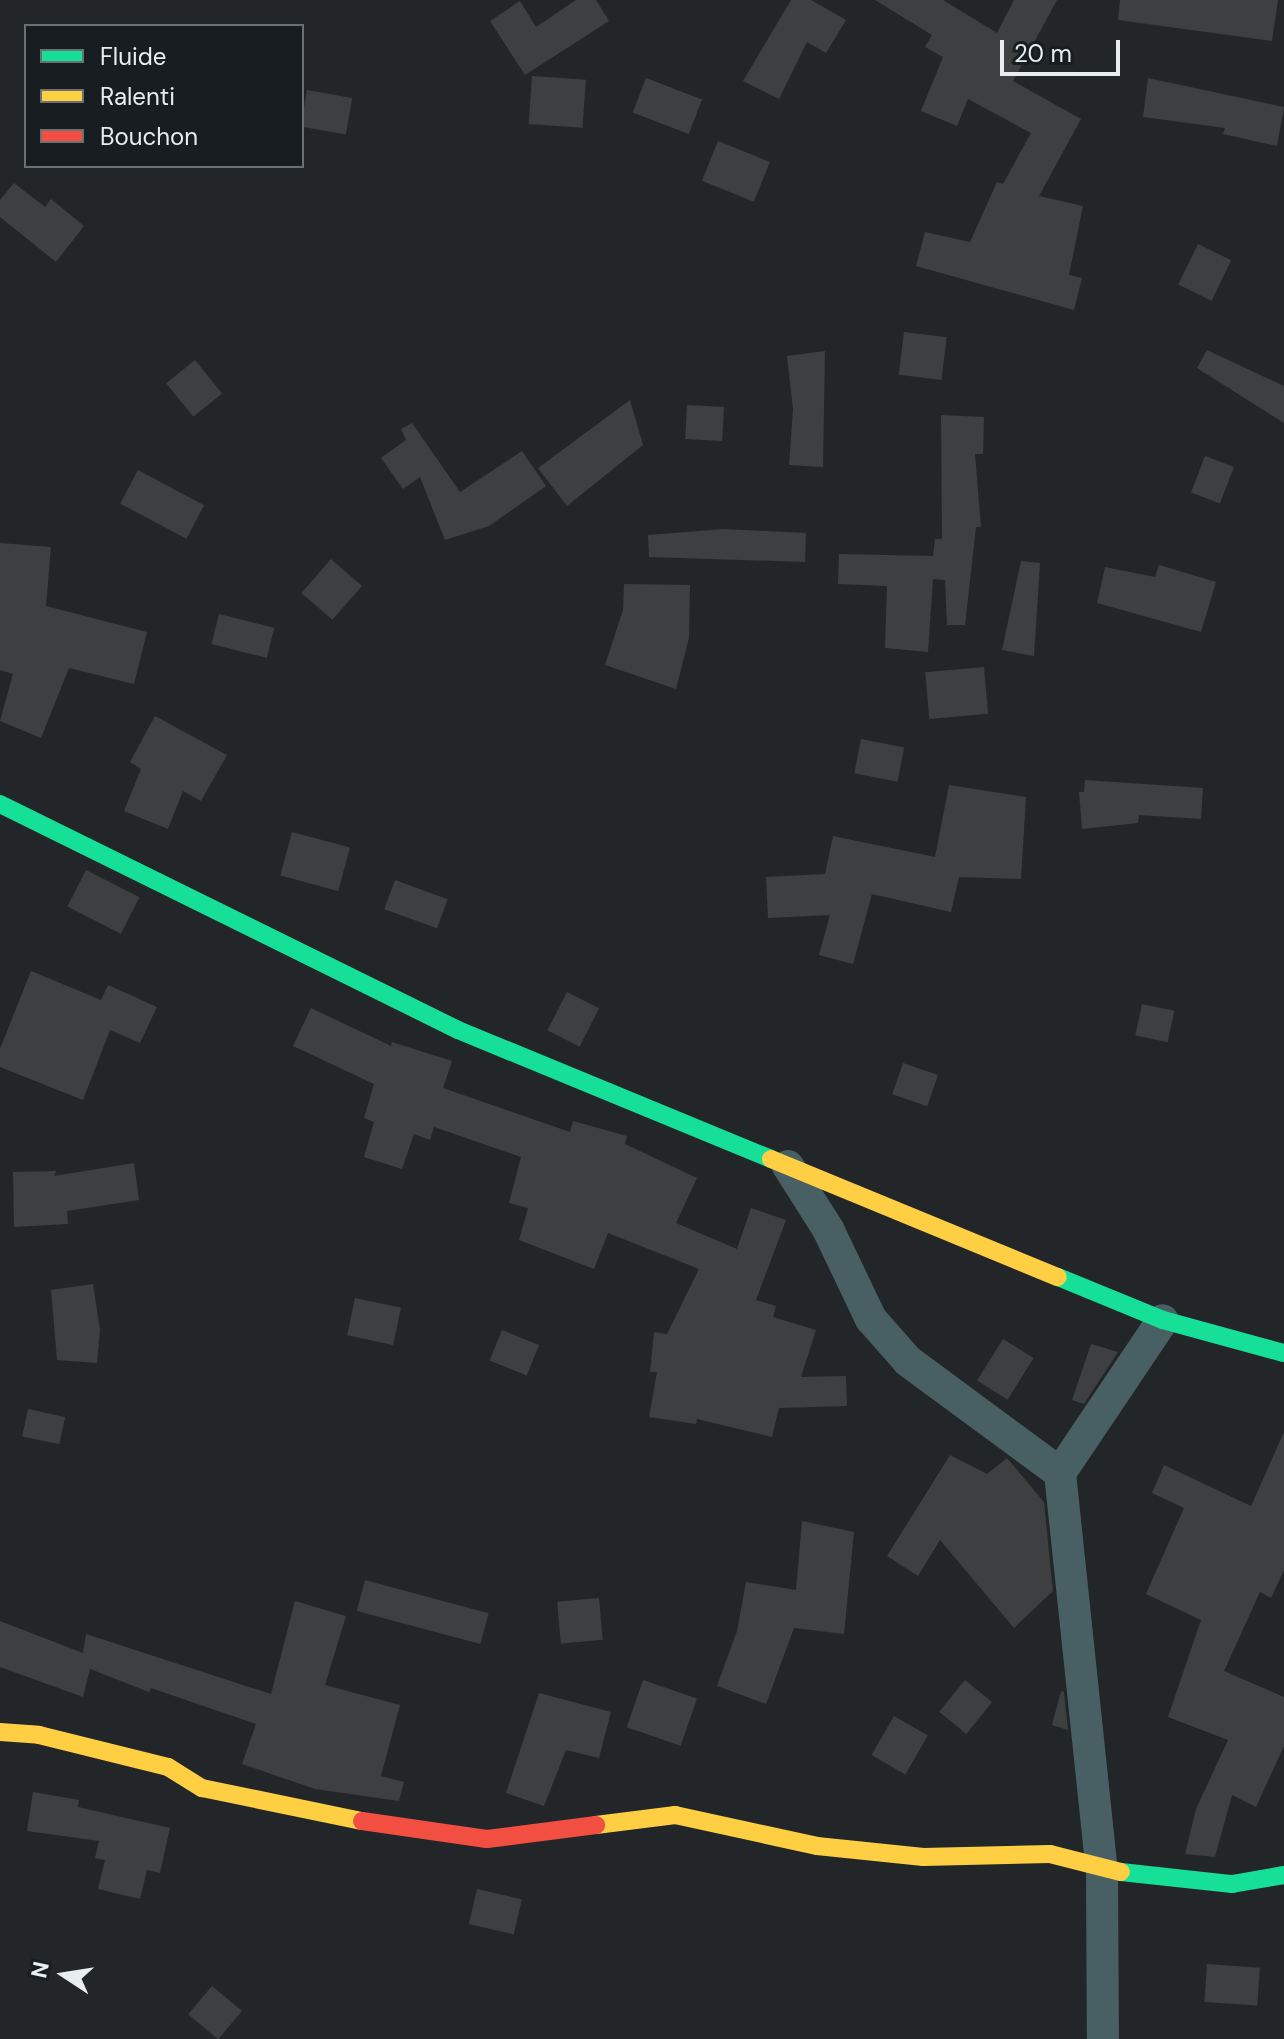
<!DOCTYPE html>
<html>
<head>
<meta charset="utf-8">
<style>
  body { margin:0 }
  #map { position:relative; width:1284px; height:2039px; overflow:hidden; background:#232628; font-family:"DM Sans",sans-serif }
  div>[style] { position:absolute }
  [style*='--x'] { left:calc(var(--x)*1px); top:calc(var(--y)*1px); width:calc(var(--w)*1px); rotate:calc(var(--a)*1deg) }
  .building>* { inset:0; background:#3d3f41; transform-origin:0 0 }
  .street>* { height:32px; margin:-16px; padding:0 16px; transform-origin:16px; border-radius:16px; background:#486063 }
  .fast>* { height:18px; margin:-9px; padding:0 9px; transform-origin:9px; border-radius:9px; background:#16e098 }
  .slow>* { height:18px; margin:-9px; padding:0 9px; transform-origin:9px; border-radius:9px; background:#ffcf43 }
  .jam>* { height:18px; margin:-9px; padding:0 9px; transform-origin:9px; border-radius:9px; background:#f24e42 }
  span { translate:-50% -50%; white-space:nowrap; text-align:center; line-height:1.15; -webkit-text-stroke:7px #171d21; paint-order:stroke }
  .legend { position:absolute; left:24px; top:24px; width:280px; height:144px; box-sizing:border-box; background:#171d21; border:2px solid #6b7073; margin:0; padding:10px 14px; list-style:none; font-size:24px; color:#e8edef }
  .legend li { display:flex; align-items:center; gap:16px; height:40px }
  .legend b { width:40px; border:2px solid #6b7073 }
  .north { position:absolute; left:24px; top:1935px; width:80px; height:80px; -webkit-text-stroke:6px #171d21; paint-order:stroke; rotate:282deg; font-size:22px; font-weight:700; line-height:32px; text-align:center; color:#e8edef }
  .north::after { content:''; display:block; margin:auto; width:28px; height:36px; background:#e8edef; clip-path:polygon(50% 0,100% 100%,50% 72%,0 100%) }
  .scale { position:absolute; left:1000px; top:40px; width:120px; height:36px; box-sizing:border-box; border:4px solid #e8edef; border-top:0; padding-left:10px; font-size:24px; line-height:28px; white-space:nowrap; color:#e8edef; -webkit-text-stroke:6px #171d21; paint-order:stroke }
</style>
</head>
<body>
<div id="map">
  <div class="building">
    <i style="clip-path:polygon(576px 0,596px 0,609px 21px,525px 75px,490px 21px,520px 1px,536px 27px)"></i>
    <i style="clip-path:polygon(791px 0,811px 0,846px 20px,826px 53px,807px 42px,779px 99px,743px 81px)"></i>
    <i style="clip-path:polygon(875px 0,943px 0,997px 33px,1014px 0,1057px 0,1013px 81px,1081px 119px,1039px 196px,1083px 206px,1069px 275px,1082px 278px,1074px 310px,916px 266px,925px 232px,970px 242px,997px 182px,1003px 184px,1031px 133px,968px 99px,957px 126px,921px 111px,943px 57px,925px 47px,932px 35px)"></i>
    <i style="clip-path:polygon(1120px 0,1278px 0,1272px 41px,1118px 20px)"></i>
    <i style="left:532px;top:76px;width:54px;height:48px;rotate:4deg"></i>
    <i style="left:646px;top:78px;width:60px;height:37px;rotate:21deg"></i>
    <i style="clip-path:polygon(1148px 78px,1284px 107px,1277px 146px,1223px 134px,1225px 128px,1143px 117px)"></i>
    <i style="left:307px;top:90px;width:46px;height:37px;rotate:10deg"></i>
    <i style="left:718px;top:141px;width:56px;height:43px;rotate:22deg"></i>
    <i style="clip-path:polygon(14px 183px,45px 207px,51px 199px,84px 226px,56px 262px,0 217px,0 200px)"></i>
    <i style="left:1198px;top:244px;width:37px;height:45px;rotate:26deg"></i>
    <i style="left:904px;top:332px;width:43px;height:43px;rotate:7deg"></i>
    <i style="clip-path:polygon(1207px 350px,1284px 386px,1284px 423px,1197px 368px)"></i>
    <i style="clip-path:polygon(825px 351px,823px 467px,789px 465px,793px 409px,787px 356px)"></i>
    <i style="left:195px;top:360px;width:43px;height:37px;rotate:51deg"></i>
    <i style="clip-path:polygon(630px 400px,643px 445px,567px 506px,538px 468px)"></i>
    <i style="left:687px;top:405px;width:37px;height:34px;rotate:3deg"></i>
    <i style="clip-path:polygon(941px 415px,984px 417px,983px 454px,975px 454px,981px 527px,976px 527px,965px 625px,947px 625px,945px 580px,933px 579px,928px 652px,885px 648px,887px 586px,838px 584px,839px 554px,933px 556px,935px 539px,942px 539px)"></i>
    <i style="clip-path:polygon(412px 423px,460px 492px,522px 451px,546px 486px,489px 526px,445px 540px,420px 477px,403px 489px,381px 458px,406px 440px,401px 429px)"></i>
    <i style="left:1205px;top:456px;width:31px;height:39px;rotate:21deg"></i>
    <i style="left:138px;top:470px;width:75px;height:38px;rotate:28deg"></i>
    <i style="clip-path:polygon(724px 529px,806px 533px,805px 562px,649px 557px,648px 535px)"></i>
    <i style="clip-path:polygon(0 543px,51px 547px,46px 606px,147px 632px,134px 684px,69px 668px,41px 738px,0 721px,13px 674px,0 670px)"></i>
    <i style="left:331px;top:559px;width:41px;height:45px;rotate:41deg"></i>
    <i style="clip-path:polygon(1021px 561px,1040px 563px,1034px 656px,1002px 650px)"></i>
    <i style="clip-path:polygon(1159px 565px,1216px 582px,1201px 632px,1097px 603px,1105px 567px,1155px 577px)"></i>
    <i style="clip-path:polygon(624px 584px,690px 585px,689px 638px,676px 689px,605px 665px,623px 610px)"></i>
    <i style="left:219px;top:614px;width:57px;height:31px;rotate:14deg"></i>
    <i style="left:984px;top:667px;width:47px;height:59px;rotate:85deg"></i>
    <i style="clip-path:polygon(155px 716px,227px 755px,201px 801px,183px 791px,168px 829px,124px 811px,141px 769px,130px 762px)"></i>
    <i style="left:861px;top:739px;width:44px;height:35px;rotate:11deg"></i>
    <i style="clip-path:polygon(1085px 780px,1203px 788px,1201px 819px,1139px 815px,1138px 823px,1082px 829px,1079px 792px,1084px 792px)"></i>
    <i style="clip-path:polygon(949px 785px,1026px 797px,1021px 879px,959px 877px,951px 912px,872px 894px,853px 964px,819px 955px,830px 915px,768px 918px,766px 877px,825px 874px,833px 836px,935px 857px)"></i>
    <i style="left:292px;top:832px;width:60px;height:45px;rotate:15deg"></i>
    <i style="left:86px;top:870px;width:60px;height:41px;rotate:27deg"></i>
    <i style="left:395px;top:880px;width:56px;height:31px;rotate:20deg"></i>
    <i style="clip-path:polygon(31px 971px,101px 1000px,108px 985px,157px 1007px,140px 1043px,110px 1030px,83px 1100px,0 1067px,0 1049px)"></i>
    <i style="left:567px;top:992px;width:36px;height:43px;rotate:27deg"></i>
    <i style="left:1142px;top:1004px;width:33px;height:32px;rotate:12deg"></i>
    <i style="clip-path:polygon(311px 1008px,391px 1046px,392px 1042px,452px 1061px,443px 1088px,570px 1132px,573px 1121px,627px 1136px,625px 1144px,697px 1178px,676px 1223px,737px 1249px,751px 1208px,786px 1220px,756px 1300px,776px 1306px,773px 1317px,816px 1330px,801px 1377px,846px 1376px,847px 1406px,779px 1408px,772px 1437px,697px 1419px,696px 1424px,649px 1417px,657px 1372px,650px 1372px,654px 1332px,667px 1334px,699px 1269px,608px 1233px,594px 1269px,519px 1240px,528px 1208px,509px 1203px,521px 1157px,434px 1127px,430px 1140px,414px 1134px,402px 1169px,364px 1157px,374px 1122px,364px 1118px,374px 1084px,293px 1046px)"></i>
    <i style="left:903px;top:1063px;width:37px;height:33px;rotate:19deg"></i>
    <i style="clip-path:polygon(134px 1163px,139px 1200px,67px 1211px,68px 1224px,14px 1227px,13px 1172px,56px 1171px,54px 1176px)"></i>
    <i style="clip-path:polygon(93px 1284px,100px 1330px,97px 1363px,57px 1360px,51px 1290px)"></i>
    <i style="left:355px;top:1298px;width:47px;height:38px;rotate:12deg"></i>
    <i style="left:502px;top:1330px;width:40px;height:33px;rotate:22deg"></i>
    <i style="left:1003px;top:1339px;width:36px;height:49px;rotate:32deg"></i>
    <i style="clip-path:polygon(1091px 1344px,1118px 1352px,1084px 1404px,1072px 1400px)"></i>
    <i style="left:28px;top:1409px;width:38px;height:28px;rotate:12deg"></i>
    <i style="clip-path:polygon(1284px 1432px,1284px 1570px,1271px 1598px,1260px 1592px,1224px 1671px,1284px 1697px,1284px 1746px,1256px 1807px,1232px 1795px,1215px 1857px,1185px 1854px,1196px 1809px,1228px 1740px,1168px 1717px,1201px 1620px,1146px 1594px,1184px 1508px,1152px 1493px,1164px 1465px,1251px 1506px)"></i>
    <i style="clip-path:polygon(950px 1455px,987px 1474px,1007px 1458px,1044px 1502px,1053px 1591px,1014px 1628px,940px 1540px,918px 1576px,887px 1556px)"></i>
    <i style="clip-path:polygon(802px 1521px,854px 1532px,844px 1634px,794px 1628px,766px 1704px,717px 1686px,737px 1631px,746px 1582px,796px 1590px)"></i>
    <i style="left:365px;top:1580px;width:128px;height:32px;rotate:15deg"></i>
    <i style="left:599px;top:1598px;width:42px;height:42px;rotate:85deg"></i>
    <i style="clip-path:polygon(295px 1601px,346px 1616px,325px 1685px,400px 1705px,381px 1776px,404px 1782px,399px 1801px,315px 1789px,242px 1764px,256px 1724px,151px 1688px,149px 1692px,90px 1669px,83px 1697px,0 1667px,0 1621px,83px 1653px,86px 1634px,271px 1694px)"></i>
    <i style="left:643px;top:1680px;width:57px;height:50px;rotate:19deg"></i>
    <i style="left:965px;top:1680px;width:35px;height:41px;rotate:39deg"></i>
    <i style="clip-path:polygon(1061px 1691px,1064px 1692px,1068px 1730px,1052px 1725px)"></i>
    <i style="clip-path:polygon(539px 1693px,611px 1712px,599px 1758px,566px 1750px,544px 1806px,506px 1793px)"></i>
    <i style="left:894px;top:1716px;width:39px;height:45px;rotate:30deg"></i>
    <i style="clip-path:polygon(33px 1792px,79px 1800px,78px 1807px,170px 1828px,160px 1873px,147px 1870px,140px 1899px,98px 1889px,105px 1860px,95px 1858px,99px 1841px,27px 1831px)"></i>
    <i style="left:477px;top:1889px;width:46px;height:36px;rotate:13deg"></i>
    <i style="left:1207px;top:1964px;width:53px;height:38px;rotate:4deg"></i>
    <i style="left:212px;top:1986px;width:39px;height:37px;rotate:40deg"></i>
  </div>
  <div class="street">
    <i style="--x:788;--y:1166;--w:75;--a:57.6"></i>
    <i style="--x:828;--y:1229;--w:100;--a:64.5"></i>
    <i style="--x:871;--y:1319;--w:56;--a:48.6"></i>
    <i style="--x:908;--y:1361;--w:189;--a:36.4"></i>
    <i style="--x:1060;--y:1473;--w:399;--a:84"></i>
    <i style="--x:1102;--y:1870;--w:169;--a:89.7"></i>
    <i style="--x:1060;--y:1473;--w:184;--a:-56.1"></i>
  </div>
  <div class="fast">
    <i style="--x:0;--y:804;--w:511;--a:26.26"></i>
    <i style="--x:458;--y:1030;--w:339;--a:22.4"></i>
    <i style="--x:1058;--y:1277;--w:113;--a:22.3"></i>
    <i style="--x:1163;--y:1320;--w:125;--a:15.3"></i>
    <i style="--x:1121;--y:1872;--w:112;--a:6.2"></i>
    <i style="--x:1232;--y:1884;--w:53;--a:-9.8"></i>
  </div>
  <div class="slow">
    <i style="--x:771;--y:1159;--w:310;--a:22.4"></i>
    <i style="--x:0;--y:1732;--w:39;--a:4"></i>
    <i style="--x:39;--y:1735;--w:133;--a:13.9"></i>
    <i style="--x:168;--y:1767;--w:40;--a:32"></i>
    <i style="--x:202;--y:1788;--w:163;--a:11.7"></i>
    <i style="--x:596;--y:1825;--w:80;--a:-7.2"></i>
    <i style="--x:675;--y:1815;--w:145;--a:12.3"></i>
    <i style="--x:817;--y:1846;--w:107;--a:5.9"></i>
    <i style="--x:923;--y:1857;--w:127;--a:-1.4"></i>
    <i style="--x:1050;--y:1854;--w:73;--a:14.2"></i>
  </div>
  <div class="jam">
    <i style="--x:362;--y:1821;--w:126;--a:8.2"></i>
    <i style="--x:487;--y:1839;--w:110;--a:-7.3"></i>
  </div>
  <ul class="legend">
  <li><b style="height:10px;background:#16e098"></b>Fluide</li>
  <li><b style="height:10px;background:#ffcf43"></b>Ralenti</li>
  <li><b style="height:10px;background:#f24e42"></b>Bouchon</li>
  </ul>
  <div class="north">N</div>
  <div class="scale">20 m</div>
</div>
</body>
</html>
